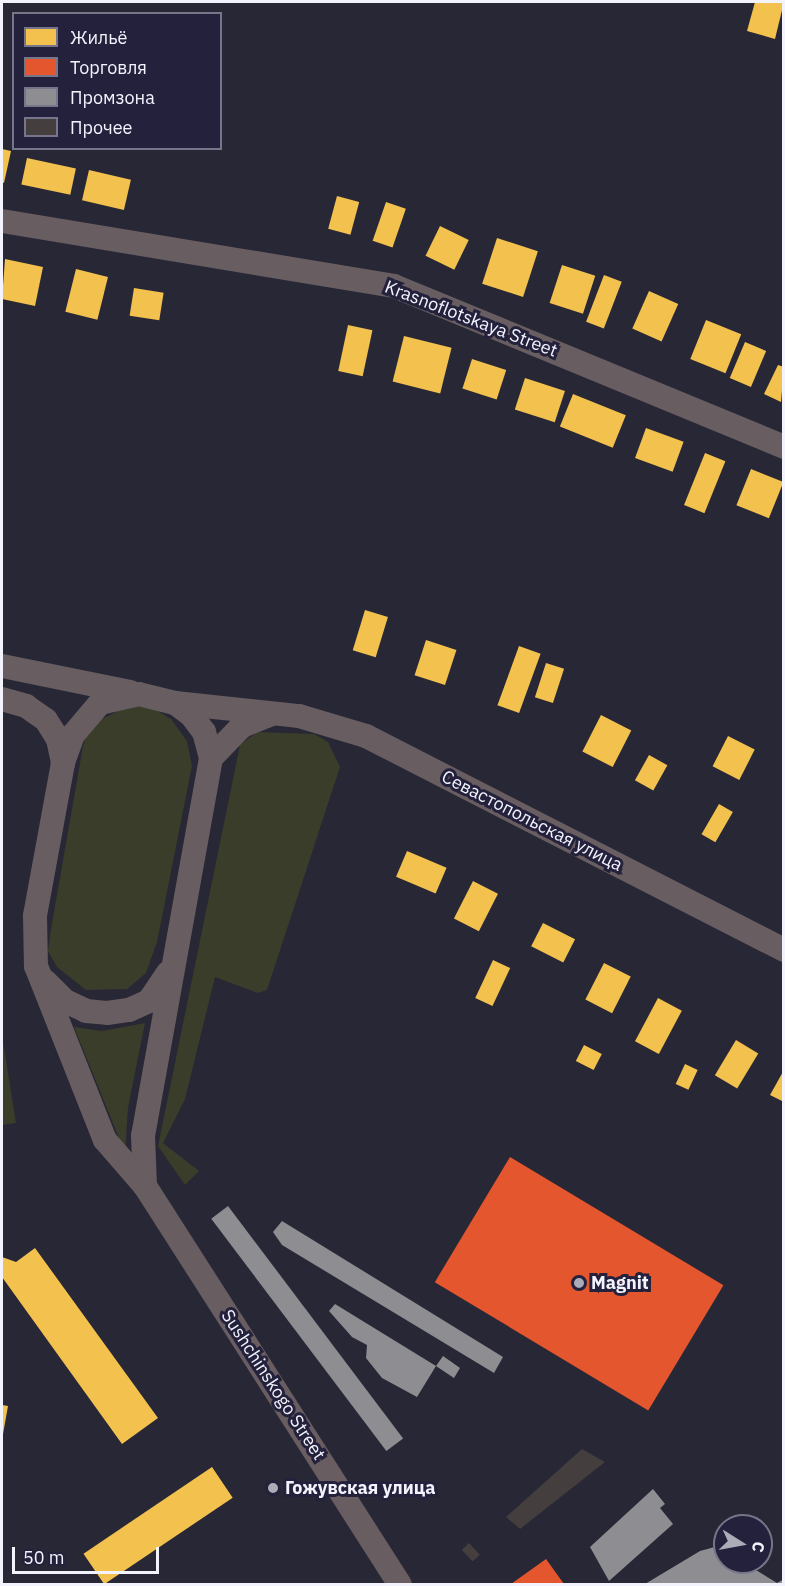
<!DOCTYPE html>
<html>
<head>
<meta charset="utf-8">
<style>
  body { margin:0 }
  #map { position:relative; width:785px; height:1586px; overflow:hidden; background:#282735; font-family:"IBM Plex Sans",sans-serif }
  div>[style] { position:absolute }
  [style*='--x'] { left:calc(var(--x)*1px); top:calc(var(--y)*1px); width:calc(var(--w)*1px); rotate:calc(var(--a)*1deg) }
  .green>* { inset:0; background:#393d29 }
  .homes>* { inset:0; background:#f2c14e; transform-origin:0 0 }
  .shops>* { inset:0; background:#e4572e; transform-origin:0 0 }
  .industry>* { inset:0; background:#8d8d92; transform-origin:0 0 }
  .building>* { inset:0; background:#443e3f; transform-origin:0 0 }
  .minor>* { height:24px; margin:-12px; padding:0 12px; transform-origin:12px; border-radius:12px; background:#685d60 }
  .dots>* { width:16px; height:16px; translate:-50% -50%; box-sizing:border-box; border:3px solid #23213b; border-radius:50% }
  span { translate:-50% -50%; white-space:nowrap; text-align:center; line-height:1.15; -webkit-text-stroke:6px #23213b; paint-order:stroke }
  .street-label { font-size:18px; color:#f3f3fe }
  .poi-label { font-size:18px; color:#f3f3fe; font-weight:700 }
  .left { translate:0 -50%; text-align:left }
  .frame { position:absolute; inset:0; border:3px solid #f3f3fe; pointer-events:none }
  .legend { position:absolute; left:12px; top:12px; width:210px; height:138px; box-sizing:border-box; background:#23213b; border:2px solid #767589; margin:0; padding:8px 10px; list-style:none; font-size:18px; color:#f3f3fe }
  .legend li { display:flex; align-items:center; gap:12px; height:30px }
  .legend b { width:30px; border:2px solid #767589 }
  .north { position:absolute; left:713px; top:1514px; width:60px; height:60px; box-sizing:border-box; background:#23213b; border:2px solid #767589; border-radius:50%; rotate:101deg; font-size:16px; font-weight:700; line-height:24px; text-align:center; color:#f3f3fe }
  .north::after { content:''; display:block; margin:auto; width:21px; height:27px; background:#acacb8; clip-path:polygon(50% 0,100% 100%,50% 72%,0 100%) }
  .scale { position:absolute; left:12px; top:1547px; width:147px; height:27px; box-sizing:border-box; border:3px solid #f3f3fe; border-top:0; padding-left:8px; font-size:18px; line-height:21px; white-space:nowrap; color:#f3f3fe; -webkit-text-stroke:4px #23213b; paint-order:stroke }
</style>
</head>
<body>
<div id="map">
  <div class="green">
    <i style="clip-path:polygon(130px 705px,154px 709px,171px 719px,187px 741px,192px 766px,157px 942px,146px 973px,127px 989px,86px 990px,57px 967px,48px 951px,51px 929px,83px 746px,90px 725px)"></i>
    <i style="clip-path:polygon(257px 732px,314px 734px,328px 742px,340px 767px,267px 990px,258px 993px,215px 977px,185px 1099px,163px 1143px,199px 1171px,185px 1185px,158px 1146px,240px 745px)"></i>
    <i style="clip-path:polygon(145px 1023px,128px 1108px,125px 1153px,74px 1027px,102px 1031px)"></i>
    <i style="clip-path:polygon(2px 1035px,16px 1123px,2px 1125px)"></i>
  </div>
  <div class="homes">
    <i style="clip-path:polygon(755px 2px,784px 2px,775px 39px,747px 31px)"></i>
    <i style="clip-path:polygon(2px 149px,11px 151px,4px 183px,2px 182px)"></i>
    <i style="left:27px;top:158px;width:50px;height:27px;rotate:12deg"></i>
    <i style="left:89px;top:170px;width:43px;height:31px;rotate:13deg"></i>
    <i style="left:337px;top:196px;width:23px;height:34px;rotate:15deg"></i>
    <i style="left:386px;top:202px;width:21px;height:41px;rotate:19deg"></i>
    <i style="left:440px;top:226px;width:32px;height:33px;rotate:26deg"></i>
    <i style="left:497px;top:238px;width:43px;height:48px;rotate:18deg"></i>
    <i style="clip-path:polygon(5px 259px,43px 267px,35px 306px,2px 299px)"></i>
    <i style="left:562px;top:265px;width:35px;height:40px;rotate:18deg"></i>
    <i style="left:76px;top:269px;width:33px;height:44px;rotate:14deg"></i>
    <i style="left:604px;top:275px;width:19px;height:50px;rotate:21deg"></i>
    <i style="left:134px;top:288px;width:30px;height:28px;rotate:9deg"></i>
    <i style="left:649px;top:291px;width:32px;height:41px;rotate:24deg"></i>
    <i style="left:706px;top:320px;width:38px;height:42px;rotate:22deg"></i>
    <i style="left:348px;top:325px;width:25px;height:47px;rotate:12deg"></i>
    <i style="left:404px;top:336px;width:49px;height:47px;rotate:14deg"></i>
    <i style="left:745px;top:342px;width:23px;height:39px;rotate:23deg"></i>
    <i style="left:472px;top:359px;width:36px;height:31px;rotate:18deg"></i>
    <i style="clip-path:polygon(778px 365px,784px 367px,781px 402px,764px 394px)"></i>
    <i style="left:525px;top:378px;width:42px;height:33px;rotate:18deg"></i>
    <i style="left:573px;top:394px;width:57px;height:35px;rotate:22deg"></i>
    <i style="left:646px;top:428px;width:40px;height:32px;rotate:20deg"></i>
    <i style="left:705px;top:453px;width:22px;height:56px;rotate:22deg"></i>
    <i style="left:751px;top:469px;width:35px;height:39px;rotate:22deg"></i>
    <i style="left:365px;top:610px;width:24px;height:42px;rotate:17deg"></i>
    <i style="left:426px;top:640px;width:32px;height:37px;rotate:18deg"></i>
    <i style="left:519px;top:646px;width:23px;height:63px;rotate:20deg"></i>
    <i style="left:546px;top:663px;width:19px;height:36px;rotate:18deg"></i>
    <i style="left:601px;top:715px;width:34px;height:41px;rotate:27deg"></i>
    <i style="left:728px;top:736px;width:30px;height:34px;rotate:27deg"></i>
    <i style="left:649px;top:755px;width:21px;height:29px;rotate:29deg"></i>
    <i style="left:719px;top:804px;width:16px;height:35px;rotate:30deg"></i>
    <i style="left:407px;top:851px;width:43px;height:28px;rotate:23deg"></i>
    <i style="left:473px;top:881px;width:28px;height:42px;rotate:27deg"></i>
    <i style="left:543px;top:923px;width:36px;height:26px;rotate:27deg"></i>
    <i style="left:493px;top:960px;width:19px;height:42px;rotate:25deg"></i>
    <i style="left:604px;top:963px;width:30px;height:41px;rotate:27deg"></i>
    <i style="left:658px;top:998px;width:27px;height:49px;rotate:28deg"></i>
    <i style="left:736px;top:1040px;width:26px;height:41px;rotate:31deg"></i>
    <i style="left:584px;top:1045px;width:20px;height:18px;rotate:27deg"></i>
    <i style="left:685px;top:1064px;width:14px;height:22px;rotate:25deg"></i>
    <i style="clip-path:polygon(784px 1070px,784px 1102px,770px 1095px)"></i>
    <i style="clip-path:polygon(35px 1248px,158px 1418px,122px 1444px,2px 1277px,2px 1257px,16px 1262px)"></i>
    <i style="clip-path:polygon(2px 1405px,8px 1406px,3px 1434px,2px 1434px)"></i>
    <i style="left:212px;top:1467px;width:37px;height:155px;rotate:56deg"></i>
  </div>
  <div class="shops">
    <i style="left:510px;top:1157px;width:249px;height:146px;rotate:31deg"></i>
    <i style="clip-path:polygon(546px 1559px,564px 1584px,511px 1584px)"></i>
  </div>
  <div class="industry">
    <i style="left:228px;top:1206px;width:291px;height:21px;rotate:53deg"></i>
    <i style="clip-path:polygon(282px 1221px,503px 1357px,494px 1373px,282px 1245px,273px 1232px)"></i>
    <i style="clip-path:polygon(335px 1304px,436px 1366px,443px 1356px,460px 1368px,454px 1378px,436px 1366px,417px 1397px,382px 1378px,366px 1358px,367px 1345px,352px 1337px,329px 1311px)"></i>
    <i style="clip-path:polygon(653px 1489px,665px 1504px,660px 1508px,673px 1524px,609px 1581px,590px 1547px)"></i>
    <i style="clip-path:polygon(725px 1541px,725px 1562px,743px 1562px,777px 1583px,784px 1579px,784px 1584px,645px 1584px,700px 1551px,722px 1545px)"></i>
  </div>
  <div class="building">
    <i style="clip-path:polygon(582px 1449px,605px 1462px,520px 1529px,506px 1517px)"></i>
    <i style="left:469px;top:1543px;width:16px;height:10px;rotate:47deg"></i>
  </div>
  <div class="minor">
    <i style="--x:2;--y:221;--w:397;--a:9.4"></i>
    <i style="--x:394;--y:286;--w:422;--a:22.4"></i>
    <i style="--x:2;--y:666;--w:131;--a:11.5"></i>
    <i style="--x:2;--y:699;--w:25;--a:16"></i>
    <i style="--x:26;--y:706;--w:24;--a:35"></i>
    <i style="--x:46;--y:720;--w:22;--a:58"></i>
    <i style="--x:58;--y:739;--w:25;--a:78"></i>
    <i style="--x:175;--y:703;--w:125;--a:6"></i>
    <i style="--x:299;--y:716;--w:70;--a:16.6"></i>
    <i style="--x:366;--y:736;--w:470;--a:27.1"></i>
    <i style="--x:211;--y:758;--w:45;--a:-45.9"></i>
    <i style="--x:242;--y:726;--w:32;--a:-22"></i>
    <i style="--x:45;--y:981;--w:28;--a:45"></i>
    <i style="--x:65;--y:1001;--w:23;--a:25"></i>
    <i style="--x:86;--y:1011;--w:21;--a:5"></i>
    <i style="--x:107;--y:1013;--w:22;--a:-8"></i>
    <i style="--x:129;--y:1010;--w:22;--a:-24"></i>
    <i style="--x:149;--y:1001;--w:34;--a:-56"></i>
    <i style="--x:145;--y:1186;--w:50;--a:-92.3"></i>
    <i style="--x:143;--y:1136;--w:384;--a:-79.8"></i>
    <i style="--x:211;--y:758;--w:27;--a:-105"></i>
    <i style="--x:204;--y:732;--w:21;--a:-127"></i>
    <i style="--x:191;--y:715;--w:20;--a:-143"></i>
    <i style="--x:175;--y:703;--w:37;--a:-166"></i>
    <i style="--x:139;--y:694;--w:40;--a:167"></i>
    <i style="--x:100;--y:703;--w:42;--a:130.2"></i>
    <i style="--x:73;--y:735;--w:30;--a:110"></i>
    <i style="--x:63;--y:763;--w:156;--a:100.4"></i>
    <i style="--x:35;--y:916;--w:50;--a:88.9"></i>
    <i style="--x:36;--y:966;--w:187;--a:68.4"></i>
    <i style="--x:105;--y:1140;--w:61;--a:49"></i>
    <i style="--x:145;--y:1186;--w:473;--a:57.4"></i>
  </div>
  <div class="dots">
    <i style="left:579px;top:1283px;background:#acacb8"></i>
    <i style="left:273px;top:1488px;background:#acacb8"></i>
  </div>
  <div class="street-label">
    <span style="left:471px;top:319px;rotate:21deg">Krasnoflotskaya Street</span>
    <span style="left:532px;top:821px;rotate:27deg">Севастопольская улица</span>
    <span style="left:273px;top:1385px;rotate:57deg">Sushchinskogo Street</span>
  </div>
  <div class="poi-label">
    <span class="left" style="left:591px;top:1283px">Magnit</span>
    <span class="left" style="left:285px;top:1488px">Гожувская улица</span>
  </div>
  <div class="frame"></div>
  <ul class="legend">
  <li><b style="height:16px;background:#f2c14e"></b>Жильё</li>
  <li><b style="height:16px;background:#e4572e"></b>Торговля</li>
  <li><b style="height:16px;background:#8d8d92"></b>Промзона</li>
  <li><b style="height:16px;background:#443e3f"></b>Прочее</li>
  </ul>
  <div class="north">С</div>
  <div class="scale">50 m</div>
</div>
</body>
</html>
